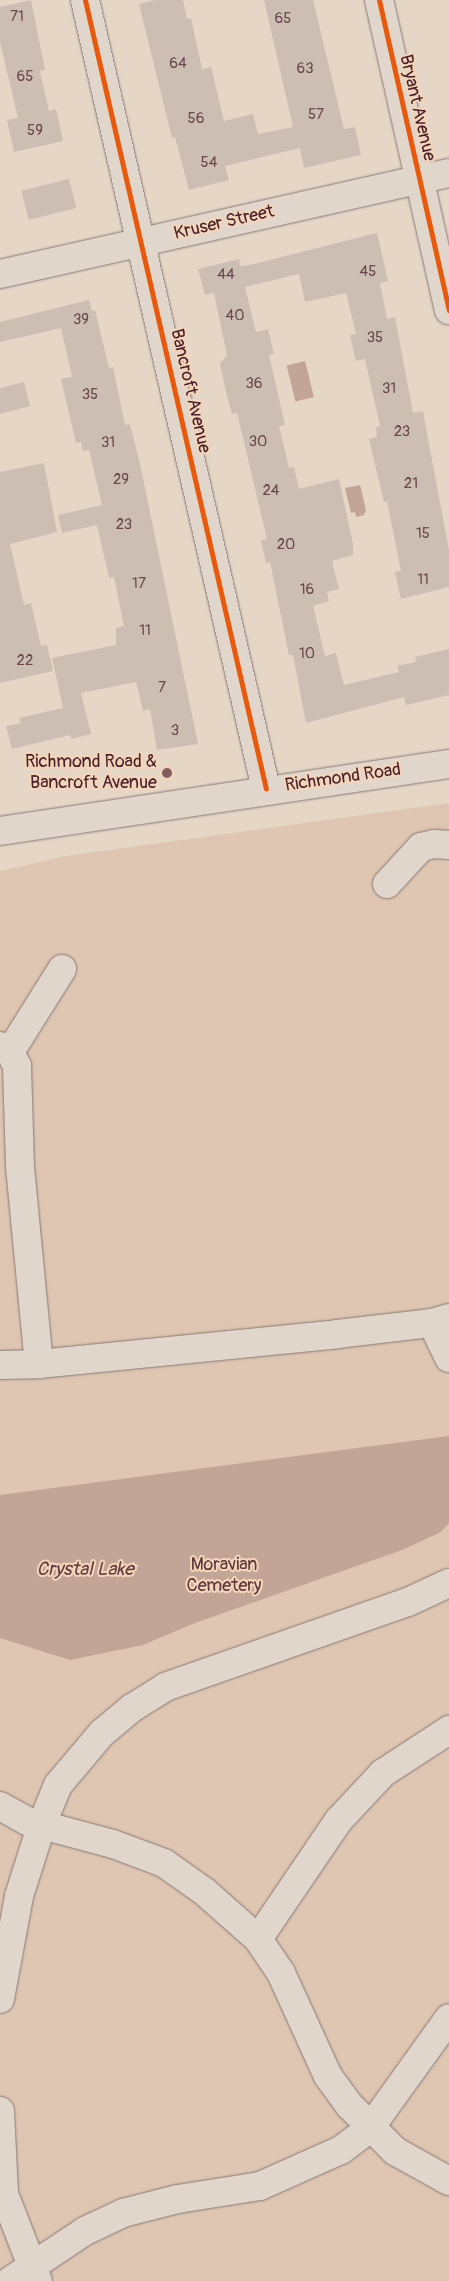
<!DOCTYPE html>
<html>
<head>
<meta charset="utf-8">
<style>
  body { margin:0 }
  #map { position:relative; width:449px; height:2281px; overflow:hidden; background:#e6d6c6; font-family:Pangolin,sans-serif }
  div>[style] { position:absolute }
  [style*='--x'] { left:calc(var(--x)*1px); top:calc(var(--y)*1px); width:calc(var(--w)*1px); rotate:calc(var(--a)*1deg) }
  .green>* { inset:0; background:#dec6b2 }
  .water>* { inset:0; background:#c2a596; transform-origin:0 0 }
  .building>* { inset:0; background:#ccbeb3; transform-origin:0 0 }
  .roads { filter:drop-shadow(0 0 1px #887974) drop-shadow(0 0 1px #887974) }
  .minor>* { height:28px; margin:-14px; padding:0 14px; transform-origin:14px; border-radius:14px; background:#e1d6cb }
  .major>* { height:28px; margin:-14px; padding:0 14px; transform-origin:14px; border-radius:14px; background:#e1d6cb }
  .cycleway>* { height:5px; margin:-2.5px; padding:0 2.5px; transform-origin:2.5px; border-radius:2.5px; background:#e8590c }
  .dots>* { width:14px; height:14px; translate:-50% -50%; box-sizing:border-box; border:2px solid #f3d6b9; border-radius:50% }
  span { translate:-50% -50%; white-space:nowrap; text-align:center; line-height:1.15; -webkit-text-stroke:4px #f3d6b9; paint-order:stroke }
  .number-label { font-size:15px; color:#6a474d }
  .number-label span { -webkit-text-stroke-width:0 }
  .street-label { font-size:18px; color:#4a1f2b }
  .poi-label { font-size:18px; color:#4a1f2b }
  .right { translate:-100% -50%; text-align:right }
  .park-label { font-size:18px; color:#5f363d }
  .water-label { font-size:19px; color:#643b41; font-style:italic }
</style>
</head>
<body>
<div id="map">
  <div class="green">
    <i style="clip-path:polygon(449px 803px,449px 2281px,0 2281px,0 871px,66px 856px)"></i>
  </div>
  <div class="water">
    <i style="left:305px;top:361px;width:37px;height:19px;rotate:76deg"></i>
    <i style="clip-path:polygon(360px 485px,366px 510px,364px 515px,356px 517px,355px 512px,351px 513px,345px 488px)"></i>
    <i style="clip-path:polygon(449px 1436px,449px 1523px,441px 1532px,402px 1550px,195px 1623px,143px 1645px,70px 1660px,0 1638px,0 1495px)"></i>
  </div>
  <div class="building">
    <i style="clip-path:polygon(31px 0,45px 70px,40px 71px,49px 111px,56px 109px,63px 141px,14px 152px,7px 120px,18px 118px,0 42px,0 7px)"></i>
    <i style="clip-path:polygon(155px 0,183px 0,187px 19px,191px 18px,202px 69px,211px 67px,224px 121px,253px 114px,258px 134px,293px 127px,264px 0,313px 0,344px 129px,355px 127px,361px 155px,304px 168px,300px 148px,225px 166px,229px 180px,189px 190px,175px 137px,172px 138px,139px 4px)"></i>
    <i style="left:69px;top:179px;width:30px;height:49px;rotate:76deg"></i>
    <i style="clip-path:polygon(377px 233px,388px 281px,380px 283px,387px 319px,395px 317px,413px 413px,423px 411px,429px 444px,449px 550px,449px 587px,401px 599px,395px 572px,401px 571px,387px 501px,384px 502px,369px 439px,377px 437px,376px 427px,380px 426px,365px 359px,356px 361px,350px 335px,356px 334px,346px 293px,305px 302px,299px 274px,245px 287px,256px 332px,268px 329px,274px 354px,269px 355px,285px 425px,279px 426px,289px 468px,294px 467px,299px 489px,339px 479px,353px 544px,353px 555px,332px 561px,339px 589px,327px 592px,329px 601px,313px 606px,325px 656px,336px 653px,344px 685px,399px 672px,397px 666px,416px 662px,415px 657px,449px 649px,449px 695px,406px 705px,404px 697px,306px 723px,293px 655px,289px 655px,270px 562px,266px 563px,261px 540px,267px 539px,237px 413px,232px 414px,226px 392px,220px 364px,227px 355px,214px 293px,205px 295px,198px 269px,239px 259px,240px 266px,250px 265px)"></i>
    <i style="clip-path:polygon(89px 300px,92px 311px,95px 310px,109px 368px,113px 367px,125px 425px,130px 424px,140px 464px,198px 744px,157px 750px,150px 709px,143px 711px,136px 682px,81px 693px,91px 734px,71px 739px,70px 735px,12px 749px,6px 726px,21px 723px,19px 718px,63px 708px,52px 658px,116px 645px,116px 628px,124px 626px,114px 577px,109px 578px,97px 525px,62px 533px,58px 515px,102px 505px,89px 450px,83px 451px,81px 442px,76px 443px,61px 379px,72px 377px,61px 328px,0 342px,0 322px)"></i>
    <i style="clip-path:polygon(24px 382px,30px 406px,0 414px,0 388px)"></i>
    <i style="clip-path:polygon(44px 463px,57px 532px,10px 544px,24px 605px,31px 603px,41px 646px,47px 645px,53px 671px,0 683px,0 472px)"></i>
  </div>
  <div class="roads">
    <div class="minor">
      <i style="--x:85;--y:0;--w:809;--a:77.08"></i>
      <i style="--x:379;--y:0;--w:318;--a:77.3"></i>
      <i style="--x:0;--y:274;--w:460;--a:-12.7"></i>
      <i style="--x:387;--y:884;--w:50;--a:-47.4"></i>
      <i style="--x:421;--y:847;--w:13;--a:-13"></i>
      <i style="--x:434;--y:844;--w:15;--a:4"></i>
      <i style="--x:0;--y:1046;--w:12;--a:31"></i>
      <i style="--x:10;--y:1052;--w:16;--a:63"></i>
      <i style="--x:17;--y:1066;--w:101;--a:88.3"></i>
      <i style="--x:20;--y:1167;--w:198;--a:84.5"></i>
      <i style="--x:10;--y:1052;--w:98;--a:-57.9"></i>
      <i style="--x:432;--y:1323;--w:39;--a:64"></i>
      <i style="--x:0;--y:1365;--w:39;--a:-1"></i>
      <i style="--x:39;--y:1364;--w:300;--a:-5.7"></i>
      <i style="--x:337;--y:1334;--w:96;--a:-6.6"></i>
      <i style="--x:432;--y:1323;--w:18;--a:-16"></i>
      <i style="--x:0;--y:1806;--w:31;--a:29"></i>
      <i style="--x:27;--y:1821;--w:89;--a:15"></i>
      <i style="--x:113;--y:1844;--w:54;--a:20.4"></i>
      <i style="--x:164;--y:1863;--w:50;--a:35.3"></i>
      <i style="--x:205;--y:1892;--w:71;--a:41.6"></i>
      <i style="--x:258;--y:1939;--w:41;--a:55.9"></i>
      <i style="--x:281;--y:1973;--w:113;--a:65.5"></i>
      <i style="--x:328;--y:2076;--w:37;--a:54"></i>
      <i style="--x:350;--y:2106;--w:64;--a:45"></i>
      <i style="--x:395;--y:2151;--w:62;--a:29.1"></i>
      <i style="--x:258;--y:1939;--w:144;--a:-55.8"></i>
      <i style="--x:339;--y:1820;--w:64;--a:-46.9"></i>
      <i style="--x:383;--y:1773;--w:79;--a:-33.1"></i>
      <i style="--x:0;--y:1999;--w:105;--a:-79.5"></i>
      <i style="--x:19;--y:1896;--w:76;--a:-72.3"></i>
      <i style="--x:42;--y:1824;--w:42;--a:-67.7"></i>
      <i style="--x:58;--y:1785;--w:68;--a:-49.8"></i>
      <i style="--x:102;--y:1733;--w:39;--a:-40"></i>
      <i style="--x:132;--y:1708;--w:39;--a:-32"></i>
      <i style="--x:165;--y:1687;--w:257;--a:-19.3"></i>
      <i style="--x:408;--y:1602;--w:45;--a:-24.9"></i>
      <i style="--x:0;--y:2111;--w:83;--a:87.2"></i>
      <i style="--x:4;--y:2194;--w:93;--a:68.7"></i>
      <i style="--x:10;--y:2281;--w:90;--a:-33.7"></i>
      <i style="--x:85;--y:2231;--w:42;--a:-25.3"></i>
      <i style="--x:123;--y:2213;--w:57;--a:-14.3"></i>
      <i style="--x:178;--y:2199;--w:83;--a:-9"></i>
      <i style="--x:260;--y:2186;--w:89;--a:-24"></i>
      <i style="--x:341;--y:2150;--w:36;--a:-37"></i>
      <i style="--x:370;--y:2128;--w:135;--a:-54.3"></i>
    </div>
    <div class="major">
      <i style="--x:0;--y:831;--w:454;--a:-8.5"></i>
    </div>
  </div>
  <div class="cycleway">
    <i style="--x:85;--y:0;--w:809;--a:77.08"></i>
    <i style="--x:379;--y:0;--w:318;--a:77.3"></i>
  </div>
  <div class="dots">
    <i style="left:167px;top:773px;background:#815f61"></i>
  </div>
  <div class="number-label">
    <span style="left:17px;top:17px">71</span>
    <span style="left:283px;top:19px">65</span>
    <span style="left:178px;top:64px">64</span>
    <span style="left:305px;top:69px">63</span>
    <span style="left:25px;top:77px">65</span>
    <span style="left:316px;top:115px">57</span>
    <span style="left:196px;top:119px">56</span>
    <span style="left:35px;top:131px">59</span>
    <span style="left:209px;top:163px">54</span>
    <span style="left:368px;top:272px">45</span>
    <span style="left:226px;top:275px">44</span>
    <span style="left:235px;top:316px">40</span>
    <span style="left:81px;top:320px">39</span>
    <span style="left:375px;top:338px">35</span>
    <span style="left:254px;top:384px">36</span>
    <span style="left:389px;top:389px">31</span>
    <span style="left:90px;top:395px">35</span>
    <span style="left:402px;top:432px">23</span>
    <span style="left:258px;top:442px">30</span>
    <span style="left:108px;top:443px">31</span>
    <span style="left:121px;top:480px">29</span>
    <span style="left:411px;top:484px">21</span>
    <span style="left:271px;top:491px">24</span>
    <span style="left:124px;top:525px">23</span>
    <span style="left:423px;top:534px">15</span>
    <span style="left:286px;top:545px">20</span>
    <span style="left:423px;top:580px">11</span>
    <span style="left:139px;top:584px">17</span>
    <span style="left:307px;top:590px">16</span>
    <span style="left:145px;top:631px">11</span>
    <span style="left:307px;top:654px">10</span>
    <span style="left:25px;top:661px">22</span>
    <span style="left:162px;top:688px">7</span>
    <span style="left:175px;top:731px">3</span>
  </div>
  <div class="street-label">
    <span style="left:417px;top:108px;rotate:77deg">Bryant Avenue</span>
    <span style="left:224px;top:223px;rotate:-13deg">Kruser Street</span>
    <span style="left:190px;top:391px;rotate:77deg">Bancroft Avenue</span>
    <span style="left:343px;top:778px;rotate:-8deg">Richmond Road</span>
  </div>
  <div class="poi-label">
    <span class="right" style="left:157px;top:773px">Richmond Road &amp;<br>Bancroft Avenue</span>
  </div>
  <div class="park-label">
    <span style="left:224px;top:1576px">Moravian<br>Cemetery</span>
  </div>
  <div class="water-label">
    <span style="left:85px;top:1570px">Crystal Lake</span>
  </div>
</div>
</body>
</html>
